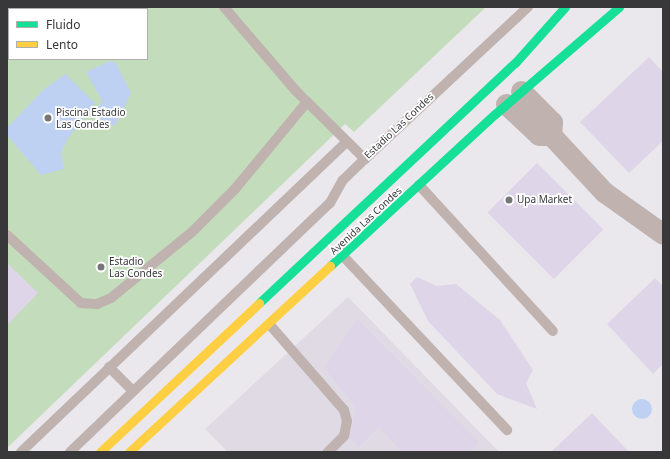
<!DOCTYPE html>
<html>
<head>
<meta charset="utf-8">
<style>
  body { margin:0 }
  #map { position:relative; width:670px; height:459px; overflow:hidden; background:#eae8ec; font-family:"Noto Sans",sans-serif }
  div>[style] { position:absolute }
  [style*='--x'] { left:calc(var(--x)*1px); top:calc(var(--y)*1px); width:calc(var(--w)*1px); rotate:calc(var(--a)*1deg) }
  .built>* { inset:0; background:#dfdae4 }
  .green>* { inset:0; background:#c3dcbb }
  .water>* { inset:0; background:#bed1f3 }
  .round { border-radius:50% }
  .building>* { inset:0; background:#ded6e8; transform-origin:0 0 }
  .lane>* { height:10px; margin:-5px; padding:0 5px; transform-origin:5px; border-radius:5px; background:#bfb2af }
  .street>* { height:21px; margin:-10.5px; padding:0 10.5px; transform-origin:10.5px; border-radius:10.5px; background:#bfb2af }
  .fast>* { height:9px; margin:-4.5px; padding:0 4.5px; transform-origin:4.5px; border-radius:4.5px; background:#16e098 }
  .slow>* { height:9px; margin:-4.5px; padding:0 4.5px; transform-origin:4.5px; border-radius:4.5px; background:#ffcf43 }
  .dots>* { width:11px; height:11px; translate:-50% -50%; box-sizing:border-box; border:2px solid #fff; border-radius:50% }
  span { translate:-50% -50%; white-space:nowrap; text-align:center; line-height:1.15; -webkit-text-stroke:3.5px #fff; paint-order:stroke }
  .poi-label { font-size:10px; color:#38373a }
  .left { translate:0 -50%; text-align:left }
  .street-label { font-size:10px; color:#38373a }
  .frame { position:absolute; inset:0; border:8px solid #38373a; pointer-events:none }
  .legend { position:absolute; left:8px; top:8px; width:140px; height:52px; box-sizing:border-box; background:#fff; border:1px solid #afafb0; margin:0; padding:5px 7px; list-style:none; font-size:12px; color:#38373a }
  .legend li { display:flex; align-items:center; gap:8px; height:20px }
  .legend b { width:20px; border:1px solid #afafb0 }
</style>
</head>
<body>
<div id="map">
  <div class="built">
    <i style="clip-path:polygon(348px 297px,499px 452px,228px 452px,205px 429px)"></i>
  </div>
  <div class="green">
    <i style="clip-path:polygon(evenodd,7px 7px,486px 7px,354px 132px,345px 124px,7px 448px,7px 7px,9px 9px,147px 9px,147px 59px,9px 59px,9px 9px)"></i>
  </div>
  <div class="water">
    <i style="clip-path:polygon(110px 61px,116px 63px,131px 93px,115px 126px,93px 115px,102px 101px,86px 72px)"></i>
    <i style="clip-path:polygon(65px 74px,95px 103px,68px 138px,61px 153px,64px 169px,41px 175px,7px 135px,7px 128px,43px 90px)"></i>
    <i class="round" style="left:632px;top:399px;width:20px;height:20px"></i>
  </div>
  <div class="building">
    <i style="clip-path:polygon(649px 57px,663px 72px,663px 141px,629px 173px,580px 122px)"></i>
    <i style="left:537px;top:163px;width:94px;height:70px;rotate:45deg"></i>
    <i style="clip-path:polygon(7px 263px,38px 293px,7px 325px)"></i>
    <i style="clip-path:polygon(417px 277px,437px 286px,456px 284px,500px 320px,533px 370px,526px 383px,537px 409px,497px 394px,428px 321px,410px 284px)"></i>
    <i style="clip-path:polygon(655px 278px,663px 286px,663px 364px,653px 374px,607px 324px)"></i>
    <i style="clip-path:polygon(357px 319px,479px 442px,469px 452px,402px 452px,379px 427px,359px 447px,350px 438px,356px 407px,324px 368px)"></i>
    <i style="clip-path:polygon(592px 413px,629px 452px,551px 452px)"></i>
  </div>
  <div class="lane">
    <i style="--x:224;--y:7;--w:111;--a:49.4"></i>
    <i style="--x:296;--y:91;--w:97;--a:44.6"></i>
    <i style="--x:419;--y:185;--w:198;--a:47.5"></i>
    <i style="--x:7;--y:235;--w:100;--a:42.6"></i>
    <i style="--x:81;--y:303;--w:16;--a:4"></i>
    <i style="--x:97;--y:304;--w:15;--a:-23"></i>
    <i style="--x:111;--y:298;--w:104;--a:-39.2"></i>
    <i style="--x:192;--y:232;--w:61;--a:-45"></i>
    <i style="--x:235;--y:189;--w:113;--a:-50.4"></i>
    <i style="--x:344;--y:257;--w:238;--a:46.7"></i>
    <i style="--x:270;--y:325;--w:113;--a:49"></i>
    <i style="--x:344;--y:410;--w:11;--a:75"></i>
    <i style="--x:347;--y:421;--w:15;--a:101"></i>
    <i style="--x:344;--y:436;--w:23;--a:135"></i>
    <i style="--x:109;--y:367;--w:34;--a:45"></i>
    <i style="--x:21;--y:452;--w:450;--a:-43.6"></i>
    <i style="--x:70;--y:452;--w:360;--a:-43.8"></i>
    <i style="--x:330;--y:203;--w:26;--a:-61"></i>
    <i style="--x:343;--y:180;--w:30;--a:-44"></i>
    <i style="--x:365;--y:159;--w:223;--a:-43"></i>
  </div>
  <div class="street">
    <i style="--x:521;--y:91;--w:44;--a:45"></i>
    <i style="--x:552;--y:122;--w:13;--a:94"></i>
    <i style="--x:506;--y:104;--w:45;--a:43.2"></i>
    <i style="--x:539;--y:135;--w:12;--a:0"></i>
    <i style="--x:551;--y:135;--w:78;--a:47.1"></i>
    <i style="--x:604;--y:192;--w:72;--a:35.4"></i>
  </div>
  <div class="fast">
    <i style="--x:330;--y:266;--w:224;--a:-42.7"></i>
    <i style="--x:495;--y:114;--w:164;--a:-40.8"></i>
    <i style="--x:259;--y:303;--w:351;--a:-43.2"></i>
    <i style="--x:515;--y:63;--w:75;--a:-48.2"></i>
  </div>
  <div class="slow">
    <i style="--x:100;--y:452;--w:218;--a:-43.1"></i>
    <i style="--x:129;--y:452;--w:274;--a:-42.8"></i>
  </div>
  <div class="dots">
    <i style="left:48px;top:118px;background:#767578"></i>
    <i style="left:509px;top:200px;background:#767578"></i>
    <i style="left:101px;top:267px;background:#767578"></i>
  </div>
  <div class="poi-label">
    <span class="left" style="left:56px;top:118px">Piscina Estadio<br>Las Condes</span>
    <span class="left" style="left:517px;top:200px">Upa Market</span>
    <span class="left" style="left:109px;top:267px">Estadio<br>Las Condes</span>
  </div>
  <div class="street-label">
    <span style="left:399px;top:126px;rotate:-43deg">Estadio Las Condes</span>
    <span style="left:366px;top:221px;rotate:-43deg">Avenida Las Condes</span>
  </div>
  <div class="frame"></div>
  <ul class="legend">
  <li><b style="height:5px;background:#16e098"></b>Fluido</li>
  <li><b style="height:5px;background:#ffcf43"></b>Lento</li>
  </ul>
</div>
</body>
</html>
